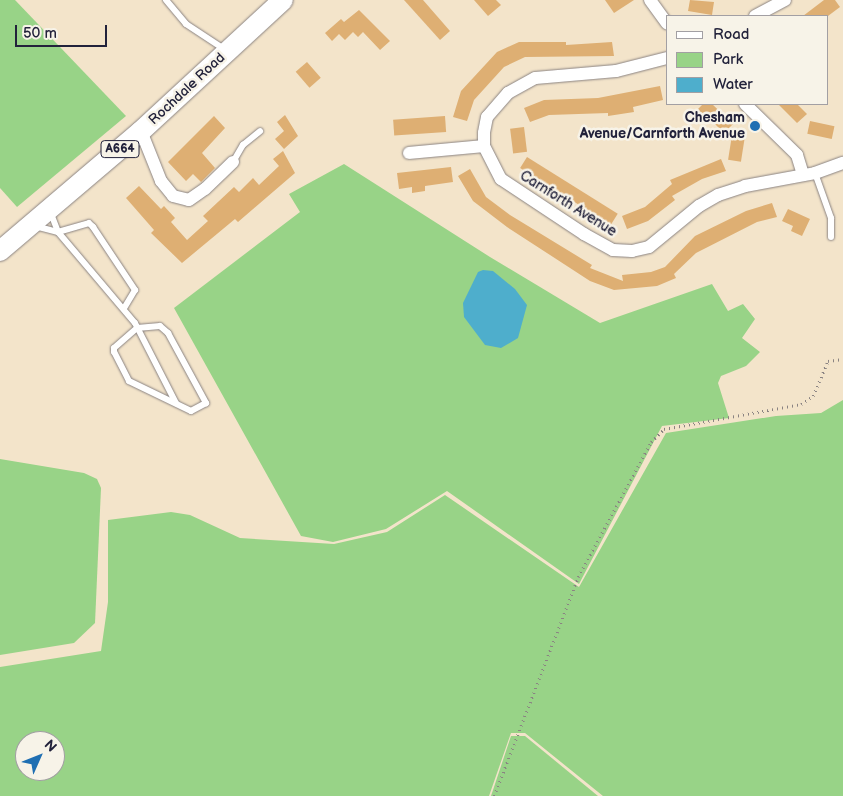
<!DOCTYPE html>
<html>
<head>
<meta charset="utf-8">
<style>
  body { margin:0 }
  #map { position:relative; width:843px; height:796px; overflow:hidden; background:#f3e4ca; font-family:"Balsamiq Sans",sans-serif }
  div>[style] { position:absolute }
  [style*='--x'] { left:calc(var(--x)*1px); top:calc(var(--y)*1px); width:calc(var(--w)*1px); rotate:calc(var(--a)*1deg) }
  .green>* { inset:0; background:#98d387 }
  .water>* { inset:0; background:#4eaecc }
  .building>* { inset:0; background:#deaf73; transform-origin:0 0 }
  .path>* { height:2.5px; margin-top:-1.25px; transform-origin:0; background:repeating-linear-gradient(90deg,#8a8382 0 1px,transparent 0 5px) }
  .roads { filter:drop-shadow(0 0 1px #8a8382) drop-shadow(0 0 1px #8a8382) }
  .lane>* { height:6px; margin:-3px; padding:0 3px; transform-origin:3px; border-radius:3px; background:#fff }
  .street>* { height:12px; margin:-6px; padding:0 6px; transform-origin:6px; border-radius:6px; background:#fff }
  .primary>* { height:20px; margin:-10px; padding:0 10px; transform-origin:10px; border-radius:10px; background:#fff }
  .dots>* { width:14px; height:14px; translate:-50% -50%; box-sizing:border-box; border:2px solid #f7f3e8; border-radius:50% }
  span { translate:-50% -50%; white-space:nowrap; text-align:center; line-height:1.15; -webkit-text-stroke:5px #f7f3e8; paint-order:stroke }
  .shield-label span { padding:1px 4px; background:#f7f3e8; border:1px solid; border-radius:4px; -webkit-text-stroke-width:0 }
  .shield-label { font-size:12px; color:#22223b; font-weight:700 }
  .street-label { font-size:14px; color:#22223b }
  .poi-label { font-size:14px; color:#22223b; font-weight:700 }
  .right { translate:-100% -50%; text-align:right }
  .legend { position:absolute; left:666px; top:15px; width:162px; height:90px; box-sizing:border-box; background:#f7f3e8; border:1px solid #a29fa3; margin:0; padding:6px 9px; list-style:none; font-size:15px; color:#22223b }
  .legend li { display:flex; align-items:center; gap:10px; height:25px }
  .legend b { width:25px; border:1px solid #a29fa3 }
  .north { position:absolute; left:15px; top:731px; width:50px; height:50px; box-sizing:border-box; background:#f7f3e8; border:1px solid #a29fa3; border-radius:50%; rotate:46deg; font-size:14px; font-weight:700; line-height:20px; text-align:center; color:#22223b }
  .north::after { content:''; display:block; margin:auto; width:18px; height:22px; background:#1f6fb2; clip-path:polygon(50% 0,100% 100%,50% 72%,0 100%) }
  .scale { position:absolute; left:15px; top:25px; width:92px; height:22px; box-sizing:border-box; border:2px solid #22223b; border-top:0; padding-left:6px; font-size:15px; line-height:18px; white-space:nowrap; color:#22223b; -webkit-text-stroke:4px #f7f3e8; paint-order:stroke }
</style>
</head>
<body>
<div id="map">
  <div class="green">
    <i style="clip-path:polygon(0 0,15px 0,126px 116px,17px 207px,0 188px)"></i>
    <i style="clip-path:polygon(344px 164px,490px 257px,600px 323px,712px 284px,728px 311px,743px 304px,755px 319px,742px 338px,760px 352px,746px 366px,721px 376px,718px 383px,729px 418px,662px 426px,579px 584px,447px 491px,386px 529px,333px 542px,301px 536px,174px 308px,300px 212px,289px 194px)"></i>
    <i style="clip-path:polygon(evenodd,843px 400px,843px 796px,603px 796px,525px 733px,511px 733px,489px 796px,0 796px,0 667px,101px 651px,108px 602px,108px 520px,171px 512px,190px 515px,240px 538px,334px 544px,387px 532px,445px 495px,579px 587px,666px 433px,776px 416px,821px 413px,843px 400px,25px 741px,55px 741px,55px 771px,25px 771px,25px 741px)"></i>
    <i style="clip-path:polygon(0 459px,84px 473px,97px 479px,101px 488px,95px 623px,74px 643px,0 655px)"></i>
    <i style="clip-path:polygon(511px 736px,525px 736px,598px 796px,491px 796px)"></i>
  </div>
  <div class="water">
    <i style="clip-path:polygon(483px 270px,493px 271px,515px 289px,527px 305px,518px 338px,501px 348px,485px 345px,464px 317px,463px 303px,478px 272px)"></i>
  </div>
  <div class="building">
    <i style="clip-path:polygon(404px 0,423px 0,450px 31px,440px 40px)"></i>
    <i style="clip-path:polygon(474px 0,496px 0,501px 5px,488px 16px)"></i>
    <i style="clip-path:polygon(605px 0,634px 0,614px 13px)"></i>
    <i style="clip-path:polygon(690px 0,714px 2px,712px 15px,688px 11px)"></i>
    <i style="clip-path:polygon(824px 0,835px 0,840px 7px,828px 16px,803px 16px)"></i>
    <i style="clip-path:polygon(359px 10px,390px 41px,380px 50px,363px 32px,358px 37px,353px 32px,345px 40px,339px 34px,332px 41px,325px 33px,341px 19px,344px 22px)"></i>
    <i style="clip-path:polygon(519px 42px,566px 42px,566px 45px,612px 42px,614px 56px,525px 57px,504px 67px,474px 100px,467px 121px,453px 117px,461px 91px,497px 52px)"></i>
    <i style="left:307px;top:62px;width:21px;height:15px;rotate:49deg"></i>
    <i style="clip-path:polygon(660px 86px,663px 100px,633px 107px,634px 112px,608px 116px,608px 113px,549px 115px,530px 122px,524px 108px,544px 100px,598px 98px)"></i>
    <i style="clip-path:polygon(703px 104px,712px 104px,733px 124px,724px 133px,711px 120px,708px 123px,696px 111px)"></i>
    <i style="clip-path:polygon(778px 104px,797px 104px,807px 114px,797px 123px)"></i>
    <i style="clip-path:polygon(285px 115px,298px 136px,284px 149px,275px 139px,284px 131px,277px 122px)"></i>
    <i style="clip-path:polygon(214px 116px,225px 128px,202px 153px,215px 168px,201px 182px,193px 174px,186px 181px,168px 162px)"></i>
    <i style="left:445px;top:116px;width:16px;height:52px;rotate:86deg"></i>
    <i style="left:810px;top:121px;width:25px;height:13px;rotate:12deg"></i>
    <i style="left:524px;top:127px;width:25px;height:14px;rotate:83deg"></i>
    <i style="left:732px;top:135px;width:13px;height:25px;rotate:9deg"></i>
    <i style="clip-path:polygon(283px 151px,295px 173px,238px 222px,235px 219px,182px 263px,151px 233px,154px 230px,126px 198px,139px 186px,161px 209px,164px 206px,175px 218px,171px 222px,187px 240px,208px 221px,203px 216px,234px 187px,239px 192px,253px 178px,259px 185px,279px 166px,273px 159px)"></i>
    <i style="left:527px;top:157px;width:107px;height:13px;rotate:32deg"></i>
    <i style="clip-path:polygon(721px 159px,726px 171px,702px 179px,672px 196px,675px 200px,648px 221px,627px 229px,622px 216px,645px 207px,672px 184px,670px 180px)"></i>
    <i style="clip-path:polygon(451px 167px,453px 182px,425px 186px,425px 191px,412px 193px,412px 187px,399px 189px,397px 173px)"></i>
    <i style="clip-path:polygon(470px 169px,486px 197px,510px 215px,592px 265px,590px 268px,623px 281px,622px 275px,651px 272px,665px 267px,695px 236px,746px 211px,772px 203px,777px 217px,757px 222px,696px 253px,674px 274px,676px 278px,657px 286px,614px 290px,590px 281px,507px 227px,473px 201px,458px 176px)"></i>
    <i style="clip-path:polygon(788px 209px,810px 219px,802px 236px,791px 231px,793px 226px,782px 221px)"></i>
  </div>
  <div class="path">
    <i style="--x:494;--y:796;--w:235;--a:-69"></i>
    <i style="--x:578;--y:577;--w:153;--a:-61.6"></i>
    <i style="--x:651;--y:442;--w:18;--a:-45"></i>
    <i style="--x:664;--y:429;--w:139;--a:-10.3"></i>
    <i style="--x:801;--y:404;--w:14;--a:-34"></i>
    <i style="--x:813;--y:396;--w:38;--a:-67"></i>
    <i style="--x:828;--y:361;--w:15;--a:-8"></i>
  </div>
  <div class="roads">
    <div class="lane">
      <i style="--x:166;--y:0;--w:31;--a:50"></i>
      <i style="--x:186;--y:24;--w:45;--a:33.3"></i>
      <i style="--x:233;--y:162;--w:20;--a:-60"></i>
      <i style="--x:243;--y:145;--w:22;--a:-39"></i>
      <i style="--x:815;--y:173;--w:48;--a:70.4"></i>
      <i style="--x:831;--y:218;--w:19;--a:90"></i>
      <i style="--x:50;--y:211;--w:22;--a:69"></i>
      <i style="--x:58;--y:232;--w:119;--a:49.8"></i>
      <i style="--x:135;--y:323;--w:90;--a:62.9"></i>
      <i style="--x:35;--y:226;--w:24;--a:15"></i>
      <i style="--x:58;--y:232;--w:32;--a:-16"></i>
      <i style="--x:89;--y:223;--w:6;--a:45"></i>
      <i style="--x:93;--y:227;--w:76;--a:56.3"></i>
      <i style="--x:135;--y:290;--w:21;--a:121"></i>
      <i style="--x:160;--y:326;--w:11;--a:41"></i>
      <i style="--x:168;--y:333;--w:80;--a:61.5"></i>
      <i style="--x:206;--y:403;--w:17;--a:152"></i>
      <i style="--x:191;--y:411;--w:69;--a:-154.2"></i>
      <i style="--x:129;--y:381;--w:33;--a:-117"></i>
      <i style="--x:114;--y:352;--w:4;--a:-90"></i>
      <i style="--x:114;--y:348;--w:30;--a:-41"></i>
      <i style="--x:137;--y:328;--w:23;--a:-5"></i>
    </div>
    <div class="street">
      <i style="--x:650;--y:0;--w:29;--a:54"></i>
      <i style="--x:755;--y:16;--w:34;--a:-28"></i>
      <i style="--x:667;--y:58;--w:53;--a:165.7"></i>
      <i style="--x:616;--y:71;--w:81;--a:175.1"></i>
      <i style="--x:535;--y:78;--w:31;--a:151"></i>
      <i style="--x:508;--y:93;--w:32;--a:131"></i>
      <i style="--x:487;--y:117;--w:16;--a:101"></i>
      <i style="--x:484;--y:133;--w:13;--a:90"></i>
      <i style="--x:484;--y:146;--w:37;--a:63"></i>
      <i style="--x:501;--y:179;--w:100;--a:33.5"></i>
      <i style="--x:584;--y:234;--w:33;--a:29"></i>
      <i style="--x:613;--y:250;--w:19;--a:3"></i>
      <i style="--x:632;--y:251;--w:17;--a:-13"></i>
      <i style="--x:649;--y:247;--w:65;--a:-39.4"></i>
      <i style="--x:699;--y:206;--w:22;--a:-30"></i>
      <i style="--x:718;--y:195;--w:28;--a:-18"></i>
      <i style="--x:745;--y:186;--w:71;--a:-10.5"></i>
      <i style="--x:815;--y:173;--w:30;--a:-20"></i>
      <i style="--x:745;--y:104;--w:73;--a:44.4"></i>
      <i style="--x:797;--y:155;--w:21;--a:73"></i>
      <i style="--x:141;--y:131;--w:54;--a:68.2"></i>
      <i style="--x:161;--y:181;--w:19;--a:51"></i>
      <i style="--x:173;--y:196;--w:16;--a:14"></i>
      <i style="--x:189;--y:200;--w:19;--a:-35"></i>
      <i style="--x:205;--y:189;--w:39;--a:-44"></i>
      <i style="--x:409;--y:153;--w:75;--a:-5.3"></i>
    </div>
    <div class="primary">
      <i style="--x:0;--y:251;--w:185;--a:-40.4"></i>
      <i style="--x:141;--y:131;--w:193;--a:-42.7"></i>
    </div>
  </div>
  <div class="dots">
    <i style="left:755px;top:126px;background:#1f6fb2"></i>
  </div>
  <div class="shield-label">
    <span style="left:120px;top:149px">A664</span>
  </div>
  <div class="street-label">
    <span style="left:187px;top:89px;rotate:-43deg">Rochdale Road</span>
    <span style="left:568px;top:204px;rotate:32deg">Carnforth Avenue</span>
  </div>
  <div class="poi-label">
    <span class="right" style="left:745px;top:126px">Chesham<br>Avenue/Carnforth Avenue</span>
  </div>
  <ul class="legend">
  <li><b style="height:6px;background:#fff"></b>Road</li>
  <li><b style="height:14px;background:#98d387"></b>Park</li>
  <li><b style="height:14px;background:#4eaecc"></b>Water</li>
  </ul>
  <div class="north">N</div>
  <div class="scale">50 m</div>
</div>
</body>
</html>
